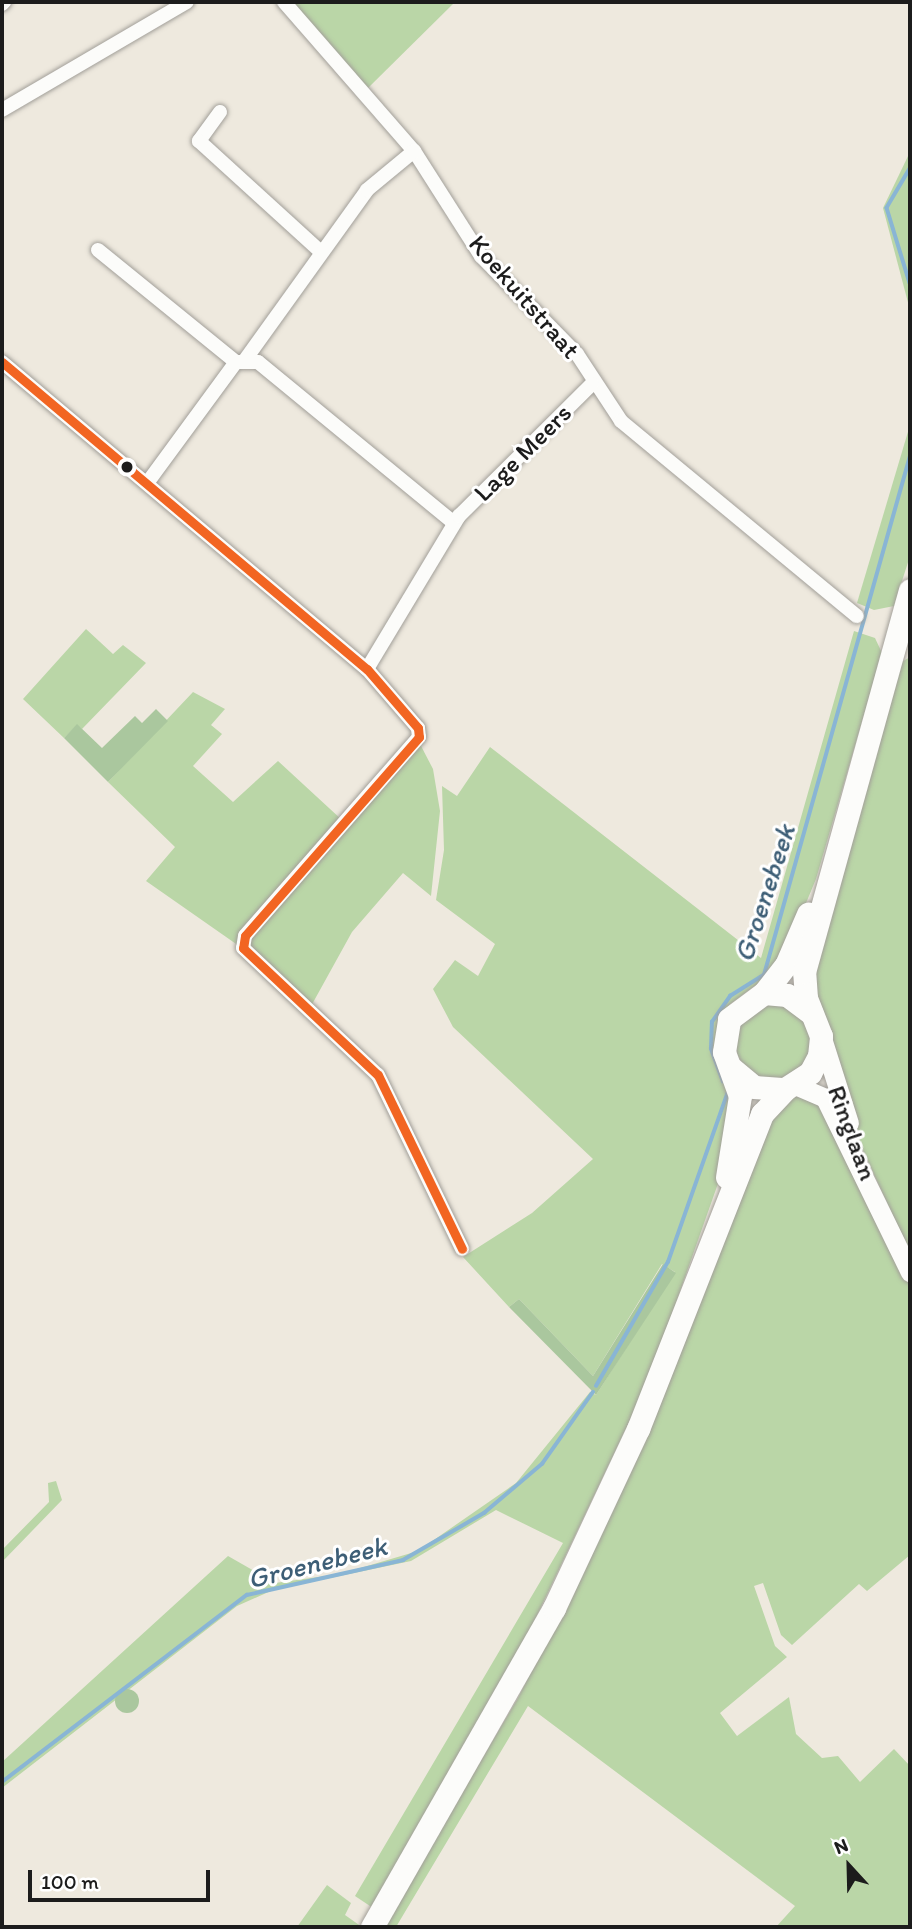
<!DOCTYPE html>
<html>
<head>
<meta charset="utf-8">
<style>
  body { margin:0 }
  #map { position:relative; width:912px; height:1929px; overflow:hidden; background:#eee9de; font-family:Itim,sans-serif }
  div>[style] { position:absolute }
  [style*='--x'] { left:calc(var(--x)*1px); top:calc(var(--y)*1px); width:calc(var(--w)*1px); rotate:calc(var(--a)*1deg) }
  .green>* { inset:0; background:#bad6a7 }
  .round { border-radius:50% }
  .forest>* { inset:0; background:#aac79e }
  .stream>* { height:3.5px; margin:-1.75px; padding:0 1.75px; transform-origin:1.75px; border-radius:1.75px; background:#89b5d5 }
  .roads { filter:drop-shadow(0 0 2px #a29f99) drop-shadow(0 0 2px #a29f99) }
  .minor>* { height:14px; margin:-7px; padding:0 7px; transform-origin:7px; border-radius:7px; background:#fcfcfa }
  .secondary>* { height:19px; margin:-9.5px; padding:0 9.5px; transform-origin:9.5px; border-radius:9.5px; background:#fcfcfa }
  .primary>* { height:23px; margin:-11.5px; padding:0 11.5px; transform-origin:11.5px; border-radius:11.5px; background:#fcfcfa }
  .bus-1>* { height:9px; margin:-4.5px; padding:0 4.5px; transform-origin:4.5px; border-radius:4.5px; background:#f26522 }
  .dots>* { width:19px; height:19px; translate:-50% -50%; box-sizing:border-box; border:4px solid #fff; border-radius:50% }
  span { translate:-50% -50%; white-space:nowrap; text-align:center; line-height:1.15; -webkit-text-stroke:6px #fff; paint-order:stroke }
  .street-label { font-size:26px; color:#1c1c1c }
  .water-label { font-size:28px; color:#3d5e76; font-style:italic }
  .frame { position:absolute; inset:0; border:4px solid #1c1c1c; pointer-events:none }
  .north { position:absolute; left:814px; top:1831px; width:70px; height:70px; -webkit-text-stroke:5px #fff; paint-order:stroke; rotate:338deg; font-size:19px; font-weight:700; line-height:28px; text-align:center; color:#1c1c1c }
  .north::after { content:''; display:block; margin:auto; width:24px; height:32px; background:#1c1c1c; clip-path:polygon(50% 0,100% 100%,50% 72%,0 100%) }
  .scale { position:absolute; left:28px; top:1870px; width:182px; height:32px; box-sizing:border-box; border:4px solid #1c1c1c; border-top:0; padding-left:9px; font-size:21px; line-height:24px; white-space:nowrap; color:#1c1c1c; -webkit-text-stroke:5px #fff; paint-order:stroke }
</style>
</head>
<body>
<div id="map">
  <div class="green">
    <i style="clip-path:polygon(290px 2px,455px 2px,367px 89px)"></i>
    <i style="clip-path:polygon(910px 152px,910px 310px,883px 208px)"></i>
    <i style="clip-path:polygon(910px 425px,910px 556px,894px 606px,874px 610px,857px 603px)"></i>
    <i style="clip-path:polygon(86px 629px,113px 654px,123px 645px,146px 663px,82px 729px,77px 725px,64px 738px,23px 699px)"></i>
    <i style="clip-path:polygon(854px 631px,875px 638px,882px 653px,816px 879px,779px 968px,729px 1005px,732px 1088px,721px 1175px,648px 1382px,512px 1668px,373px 1908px,355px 1896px,563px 1543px,496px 1510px,411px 1561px,273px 1590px,237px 1606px,2px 1788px,2px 1762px,228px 1556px,275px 1583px,340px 1574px,418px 1551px,516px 1483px,590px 1392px,596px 1395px,675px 1272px,662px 1264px,593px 1376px,519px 1299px,509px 1307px,463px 1257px,532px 1213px,593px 1159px,453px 1027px,433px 989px,455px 960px,478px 976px,495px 944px,436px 900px,444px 850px,442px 786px,457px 796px,490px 747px,761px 958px)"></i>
    <i style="clip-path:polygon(910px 657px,910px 1253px,862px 1148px,810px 978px,900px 663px)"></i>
    <i style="clip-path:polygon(193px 692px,225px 709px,211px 725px,222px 734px,193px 766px,233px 802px,278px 761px,342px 820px,239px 946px,146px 881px,175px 847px,108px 782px)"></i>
    <i style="clip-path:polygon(420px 744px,433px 769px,440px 811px,431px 896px,403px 873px,352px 932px,310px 1008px,249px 953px,250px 938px)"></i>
    <i class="round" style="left:735px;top:1003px;width:76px;height:76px"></i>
    <i style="clip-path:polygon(789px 1095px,815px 1096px,910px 1287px,910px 1555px,867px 1591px,859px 1584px,792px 1645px,781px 1635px,763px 1583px,754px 1586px,775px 1646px,787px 1657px,720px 1713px,737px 1736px,789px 1697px,796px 1734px,822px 1758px,838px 1756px,860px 1782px,894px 1749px,910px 1766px,910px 1927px,776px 1927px,795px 1906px,528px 1706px,396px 1927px,383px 1927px,518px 1698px,609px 1516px,767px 1121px)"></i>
    <i style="clip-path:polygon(56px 1481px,62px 1500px,2px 1562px,2px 1550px,49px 1502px,48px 1483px)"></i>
    <i style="clip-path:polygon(327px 1885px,351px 1903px,345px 1915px,362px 1927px,297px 1927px)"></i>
  </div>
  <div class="forest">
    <i style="clip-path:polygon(156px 709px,168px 721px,108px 782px,64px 738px,77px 724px,102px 748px,135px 716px,142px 723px)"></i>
    <i style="clip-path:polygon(663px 1264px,676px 1273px,596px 1395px,509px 1307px,519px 1299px,593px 1376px)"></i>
    <i class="round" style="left:115px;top:1689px;width:24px;height:24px"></i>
  </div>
  <div class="stream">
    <i style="--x:910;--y:169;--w:45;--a:120.5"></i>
    <i style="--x:887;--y:208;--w:78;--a:73"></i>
    <i style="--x:723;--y:1082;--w:35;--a:-110"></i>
    <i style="--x:711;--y:1049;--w:27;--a:-88"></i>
    <i style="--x:712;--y:1022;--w:32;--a:-55"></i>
    <i style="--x:730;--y:996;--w:40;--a:-32"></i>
    <i style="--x:764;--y:975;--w:539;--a:-74.29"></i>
    <i style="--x:596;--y:1386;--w:143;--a:-59.9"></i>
    <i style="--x:668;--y:1262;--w:180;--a:-70.6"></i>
    <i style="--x:2;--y:1782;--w:308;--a:-37.4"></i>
    <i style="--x:247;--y:1595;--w:160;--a:-12.6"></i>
    <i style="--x:403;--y:1560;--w:94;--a:-30.1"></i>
    <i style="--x:484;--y:1513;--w:76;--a:-40.2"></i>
    <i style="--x:542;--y:1464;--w:88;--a:-54.7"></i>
  </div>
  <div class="roads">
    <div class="minor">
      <i style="--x:284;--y:2;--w:198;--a:48.9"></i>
      <i style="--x:414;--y:151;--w:125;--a:57.5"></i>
      <i style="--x:481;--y:256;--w:137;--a:45.6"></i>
      <i style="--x:577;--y:354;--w:80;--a:56.7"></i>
      <i style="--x:621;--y:421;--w:306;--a:39.6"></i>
      <i style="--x:2;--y:4;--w:3;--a:-45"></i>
      <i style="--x:2;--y:110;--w:214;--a:-30.3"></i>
      <i style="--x:220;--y:112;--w:36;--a:126"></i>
      <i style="--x:199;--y:141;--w:164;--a:42.3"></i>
      <i style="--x:98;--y:250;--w:178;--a:39.1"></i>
      <i style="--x:236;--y:362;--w:149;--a:126.3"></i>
      <i style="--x:245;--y:360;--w:209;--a:-54.3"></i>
      <i style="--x:367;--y:190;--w:61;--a:-39.7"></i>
      <i style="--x:2;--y:362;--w:477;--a:40.1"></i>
      <i style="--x:367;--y:669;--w:78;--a:49.2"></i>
      <i style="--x:418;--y:728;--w:9;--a:84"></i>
      <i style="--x:419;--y:737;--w:264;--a:131.2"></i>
      <i style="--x:245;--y:936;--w:12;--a:99"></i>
      <i style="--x:243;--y:948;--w:185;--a:43.3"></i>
      <i style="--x:378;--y:1075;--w:193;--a:64.2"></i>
      <i style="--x:236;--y:362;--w:22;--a:0"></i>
      <i style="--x:258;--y:362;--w:254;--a:39.4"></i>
      <i style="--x:367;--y:669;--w:179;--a:-59"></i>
      <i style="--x:459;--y:516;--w:187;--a:-44.8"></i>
    </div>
    <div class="secondary">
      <i style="--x:822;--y:1038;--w:89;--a:72.4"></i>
      <i style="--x:795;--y:1085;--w:33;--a:23"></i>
      <i style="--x:825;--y:1098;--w:194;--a:64"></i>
    </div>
    <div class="primary">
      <i style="--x:764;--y:993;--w:36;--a:-52"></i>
      <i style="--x:786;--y:965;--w:56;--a:-66.7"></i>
      <i style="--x:730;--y:1067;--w:31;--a:40"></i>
      <i style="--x:754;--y:1087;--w:31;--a:4"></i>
      <i style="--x:785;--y:1089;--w:30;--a:-33"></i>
      <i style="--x:810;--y:1073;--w:19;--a:-62"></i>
      <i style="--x:819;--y:1056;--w:20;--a:-84"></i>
      <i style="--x:821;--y:1036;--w:41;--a:-111.5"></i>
      <i style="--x:806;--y:998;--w:26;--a:-94"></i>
      <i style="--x:804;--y:972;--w:396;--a:-74.5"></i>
      <i style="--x:727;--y:1177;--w:82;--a:-80.9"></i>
      <i style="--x:740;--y:1096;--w:47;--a:-110"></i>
      <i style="--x:724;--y:1052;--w:33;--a:-81"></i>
      <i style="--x:729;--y:1019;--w:44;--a:-36.6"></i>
      <i style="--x:764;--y:993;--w:23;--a:5"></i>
      <i style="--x:787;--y:995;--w:31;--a:37"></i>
      <i style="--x:372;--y:1927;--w:367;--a:-60.3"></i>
      <i style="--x:554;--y:1608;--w:198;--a:-64.9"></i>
      <i style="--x:638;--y:1429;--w:339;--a:-68.5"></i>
      <i style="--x:762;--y:1114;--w:34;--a:-47"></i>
    </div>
  </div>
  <div class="bus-1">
    <i style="--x:2;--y:362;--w:477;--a:40.1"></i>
    <i style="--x:367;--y:669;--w:78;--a:49.2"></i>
    <i style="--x:418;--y:728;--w:9;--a:84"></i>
    <i style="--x:419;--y:737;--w:264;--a:131.2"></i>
    <i style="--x:245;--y:936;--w:12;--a:99"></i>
    <i style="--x:243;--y:948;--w:185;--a:43.3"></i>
    <i style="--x:378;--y:1075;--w:193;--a:64.2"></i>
  </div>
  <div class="dots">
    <i style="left:127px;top:467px;background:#1c1c1c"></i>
  </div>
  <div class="street-label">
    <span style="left:524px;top:297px;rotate:49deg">Koekuitstraat</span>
    <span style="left:523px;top:453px;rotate:-45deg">Lage Meers</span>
    <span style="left:852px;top:1133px;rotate:70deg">Ringlaan</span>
  </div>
  <div class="water-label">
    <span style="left:764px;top:893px;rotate:-72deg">Groenebeek</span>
    <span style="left:317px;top:1562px;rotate:-14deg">Groenebeek</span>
  </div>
  <div class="frame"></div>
  <div class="north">N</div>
  <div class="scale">100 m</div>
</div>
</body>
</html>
